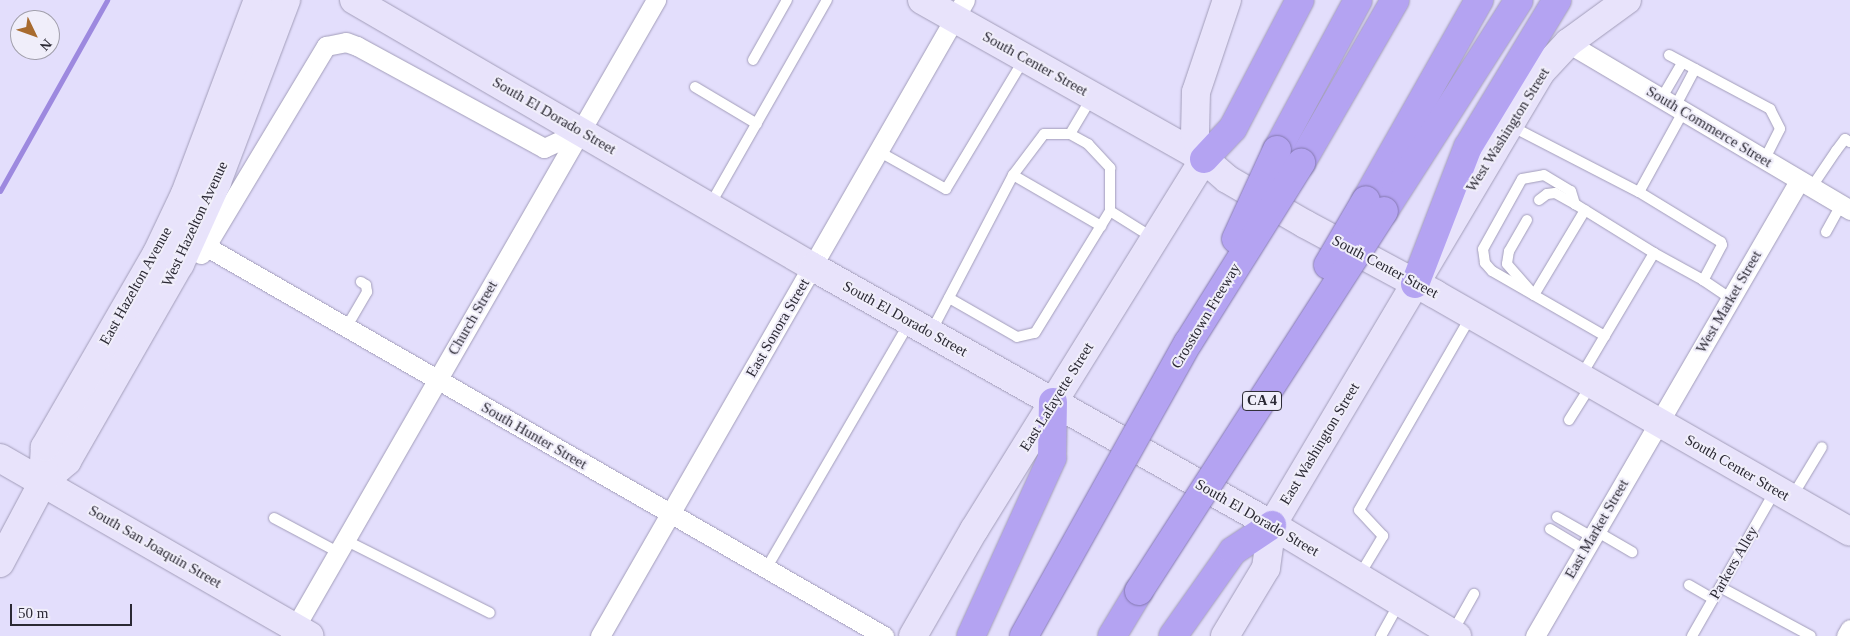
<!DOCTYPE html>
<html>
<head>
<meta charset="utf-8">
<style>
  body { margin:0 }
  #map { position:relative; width:1850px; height:636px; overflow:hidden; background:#e3defc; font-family:"Times New Roman",serif }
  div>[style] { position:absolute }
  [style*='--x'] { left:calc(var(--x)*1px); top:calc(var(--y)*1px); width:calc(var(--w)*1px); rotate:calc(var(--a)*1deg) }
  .stream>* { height:5px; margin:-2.5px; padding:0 2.5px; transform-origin:2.5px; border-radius:2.5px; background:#9d89df }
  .roads { filter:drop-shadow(0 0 1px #a29db9) drop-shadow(0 0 1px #a29db9) }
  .lane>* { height:10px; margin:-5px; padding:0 5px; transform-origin:5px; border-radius:5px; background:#fff }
  .street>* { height:19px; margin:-9.5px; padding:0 9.5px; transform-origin:9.5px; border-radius:9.5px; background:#fff }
  .secondary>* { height:28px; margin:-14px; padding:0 14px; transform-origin:14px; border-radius:14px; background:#e8e3fb }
  .highway>* { height:28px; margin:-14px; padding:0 14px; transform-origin:14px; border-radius:14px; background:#b4a3f2 }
  .bridges { filter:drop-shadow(0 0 1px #8478b0) drop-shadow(0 0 1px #8478b0) }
  .highway-bridge>* { height:28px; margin:-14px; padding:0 14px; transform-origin:14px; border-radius:14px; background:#b4a3f2 }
  span { translate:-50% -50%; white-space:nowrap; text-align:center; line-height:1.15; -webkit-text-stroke:4px #f0eefa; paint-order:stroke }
  .shield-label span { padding:1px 4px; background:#f0eefa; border:1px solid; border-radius:4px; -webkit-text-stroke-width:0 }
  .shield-label { font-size:14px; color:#2b2934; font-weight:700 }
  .street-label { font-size:15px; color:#2b2934 }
  .north { position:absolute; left:10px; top:10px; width:50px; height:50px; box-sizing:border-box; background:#f0eefa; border:1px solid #a19fab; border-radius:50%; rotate:132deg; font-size:14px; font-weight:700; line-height:20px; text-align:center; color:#2b2934 }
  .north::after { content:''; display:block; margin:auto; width:18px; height:22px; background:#a86b2f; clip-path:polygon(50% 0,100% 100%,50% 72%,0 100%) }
  .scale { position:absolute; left:10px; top:604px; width:122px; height:22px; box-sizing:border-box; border:2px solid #2b2934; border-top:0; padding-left:6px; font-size:15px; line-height:18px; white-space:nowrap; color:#2b2934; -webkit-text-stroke:4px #f0eefa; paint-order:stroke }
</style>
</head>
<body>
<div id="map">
  <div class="stream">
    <i style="--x:0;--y:191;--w:219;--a:-60.7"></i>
  </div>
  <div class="roads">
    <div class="lane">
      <i style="--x:1669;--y:55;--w:115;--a:28.1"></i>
      <i style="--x:1770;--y:109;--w:22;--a:63"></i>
      <i style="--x:1780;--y:129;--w:35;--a:117"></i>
      <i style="--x:753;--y:60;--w:69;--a:-60.5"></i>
      <i style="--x:695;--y:87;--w:72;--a:30.8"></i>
      <i style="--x:1661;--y:99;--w:42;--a:-59.7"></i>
      <i style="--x:1675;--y:107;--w:43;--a:-62.2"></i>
      <i style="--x:1683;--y:112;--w:91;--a:118.8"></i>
      <i style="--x:1639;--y:192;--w:96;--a:31.4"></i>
      <i style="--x:1721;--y:242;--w:3;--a:72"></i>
      <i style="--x:1722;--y:245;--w:40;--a:118"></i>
      <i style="--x:1703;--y:280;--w:34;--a:34"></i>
      <i style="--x:1509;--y:125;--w:146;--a:27.3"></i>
      <i style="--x:1070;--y:134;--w:21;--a:29"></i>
      <i style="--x:1088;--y:144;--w:33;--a:47"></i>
      <i style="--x:1110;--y:168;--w:43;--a:90"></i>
      <i style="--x:1110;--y:211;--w:51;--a:32.1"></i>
      <i style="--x:878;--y:151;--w:78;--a:29.2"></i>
      <i style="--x:946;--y:189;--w:152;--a:-59"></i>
      <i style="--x:1013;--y:175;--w:102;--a:30.1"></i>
      <i style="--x:1811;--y:188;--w:45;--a:-56"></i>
      <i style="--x:1836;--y:151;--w:15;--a:-53"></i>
      <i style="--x:1845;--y:139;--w:6;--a:31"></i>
      <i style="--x:1539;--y:200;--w:10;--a:-37"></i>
      <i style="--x:1547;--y:194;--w:8;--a:-7"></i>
      <i style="--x:1555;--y:193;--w:23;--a:29"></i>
      <i style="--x:710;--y:205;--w:236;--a:-60.3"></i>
      <i style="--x:1527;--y:220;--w:36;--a:120"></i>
      <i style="--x:1509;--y:251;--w:13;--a:99"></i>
      <i style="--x:1507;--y:264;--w:41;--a:48.9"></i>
      <i style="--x:1534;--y:295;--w:99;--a:-59"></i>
      <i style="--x:1826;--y:232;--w:31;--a:-61"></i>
      <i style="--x:949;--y:298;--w:78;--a:29.8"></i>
      <i style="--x:1017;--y:337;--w:18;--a:-13"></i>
      <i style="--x:1035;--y:333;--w:143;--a:-58.4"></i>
      <i style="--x:346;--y:328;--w:42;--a:-59.7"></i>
      <i style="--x:367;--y:292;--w:7;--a:-98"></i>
      <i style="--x:366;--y:285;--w:6;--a:-149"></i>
      <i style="--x:931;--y:332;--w:177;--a:-62.4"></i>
      <i style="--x:1013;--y:175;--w:51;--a:-52.9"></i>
      <i style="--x:1044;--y:134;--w:26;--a:0"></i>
      <i style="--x:1070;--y:134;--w:43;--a:-59.3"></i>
      <i style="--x:1605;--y:336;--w:130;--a:-150.1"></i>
      <i style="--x:1492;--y:271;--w:11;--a:-131"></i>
      <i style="--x:1485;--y:263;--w:14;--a:-98"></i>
      <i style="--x:1483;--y:249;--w:80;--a:-60.9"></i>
      <i style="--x:1522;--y:179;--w:22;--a:-10"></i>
      <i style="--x:1544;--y:175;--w:31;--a:31"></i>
      <i style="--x:1571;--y:191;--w:14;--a:73"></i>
      <i style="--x:1575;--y:204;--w:93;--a:31.8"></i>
      <i style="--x:1581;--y:376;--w:143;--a:-59.3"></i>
      <i style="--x:1654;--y:253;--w:56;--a:28.9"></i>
      <i style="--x:1569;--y:420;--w:41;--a:-57.8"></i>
      <i style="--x:1792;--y:497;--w:58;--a:-59"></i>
      <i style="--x:1557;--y:517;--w:40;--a:29.7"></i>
      <i style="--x:274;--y:518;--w:72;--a:28"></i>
      <i style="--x:1550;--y:529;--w:41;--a:31"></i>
      <i style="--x:1596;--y:531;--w:42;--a:30.3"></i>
      <i style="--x:345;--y:540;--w:162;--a:26.7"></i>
      <i style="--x:766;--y:569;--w:286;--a:-59.8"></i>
      <i style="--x:1359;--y:576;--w:47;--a:-59"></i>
      <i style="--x:1383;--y:536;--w:35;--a:-133"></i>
      <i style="--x:1359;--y:510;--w:224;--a:-60"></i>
      <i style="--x:1689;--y:585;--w:28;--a:30"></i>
      <i style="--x:1720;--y:587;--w:103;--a:28.3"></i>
      <i style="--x:1452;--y:633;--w:45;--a:-60.6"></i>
      <i style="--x:1381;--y:636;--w:38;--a:-61"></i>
      <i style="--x:1692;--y:636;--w:167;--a:-60.2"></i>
    </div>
    <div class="street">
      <i style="--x:1568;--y:43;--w:328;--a:30.6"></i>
      <i style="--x:199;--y:223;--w:25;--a:72"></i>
      <i style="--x:207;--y:247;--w:781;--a:29.88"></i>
      <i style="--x:201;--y:254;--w:243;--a:-59"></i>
      <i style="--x:326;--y:46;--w:20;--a:-11"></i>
      <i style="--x:346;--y:42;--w:12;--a:20"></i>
      <i style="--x:357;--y:46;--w:213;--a:28.6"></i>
      <i style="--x:544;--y:148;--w:40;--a:-25"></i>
      <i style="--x:290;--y:636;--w:734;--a:-60.08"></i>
      <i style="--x:600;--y:636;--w:733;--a:-60.15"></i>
      <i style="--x:1535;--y:636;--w:526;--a:-59.88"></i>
      <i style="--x:1846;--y:636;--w:8;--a:-60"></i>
    </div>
    <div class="secondary">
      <i style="--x:354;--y:0;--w:531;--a:30.19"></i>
      <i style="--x:813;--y:267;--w:527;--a:29.34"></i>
      <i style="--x:1272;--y:525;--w:216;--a:31"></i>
      <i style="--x:922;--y:0;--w:324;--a:29.4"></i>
      <i style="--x:1204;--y:159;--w:30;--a:41"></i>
      <i style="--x:1227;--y:179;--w:90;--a:30"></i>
      <i style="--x:1305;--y:224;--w:148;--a:28.3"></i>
      <i style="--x:1435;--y:294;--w:478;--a:29.8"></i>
      <i style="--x:1204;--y:159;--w:26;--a:-111"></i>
      <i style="--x:1195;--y:135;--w:43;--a:-88.7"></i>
      <i style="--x:1196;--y:92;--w:97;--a:-71.4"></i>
      <i style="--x:0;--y:458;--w:357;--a:29.9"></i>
      <i style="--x:43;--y:482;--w:32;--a:-41"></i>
      <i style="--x:67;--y:461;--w:227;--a:-60.2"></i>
      <i style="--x:180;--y:264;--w:90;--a:-65.7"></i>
      <i style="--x:217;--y:182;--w:195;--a:-69.2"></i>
      <i style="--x:0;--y:563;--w:92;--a:-62"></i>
      <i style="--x:43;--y:482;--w:35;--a:-87"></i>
      <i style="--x:45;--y:447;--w:222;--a:-60"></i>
      <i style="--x:156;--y:255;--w:68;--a:-64.6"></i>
      <i style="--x:185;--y:194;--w:207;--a:-69.4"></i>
      <i style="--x:913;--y:636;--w:122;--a:-60.1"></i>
      <i style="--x:974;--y:530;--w:437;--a:-58.2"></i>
      <i style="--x:1225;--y:636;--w:79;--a:-58.9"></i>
      <i style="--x:1266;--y:568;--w:43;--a:-82.1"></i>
      <i style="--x:1272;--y:525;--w:527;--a:-59.3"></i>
      <i style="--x:1541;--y:72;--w:40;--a:-47"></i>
      <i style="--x:1568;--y:43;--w:73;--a:-36.1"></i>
    </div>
    <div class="highway">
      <i style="--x:1277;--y:150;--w:170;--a:-61.6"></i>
      <i style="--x:1204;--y:159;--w:42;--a:-46.9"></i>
      <i style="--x:1233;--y:128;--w:144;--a:-62.4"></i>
      <i style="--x:1301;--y:163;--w:188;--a:-60"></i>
      <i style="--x:1366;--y:200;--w:230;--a:-60.5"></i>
      <i style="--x:1384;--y:211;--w:250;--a:-57.4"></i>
      <i style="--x:1415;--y:284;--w:147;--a:-68.9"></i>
      <i style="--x:1468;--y:147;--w:172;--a:-58.8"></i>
      <i style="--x:971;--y:636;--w:196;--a:-65.5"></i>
      <i style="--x:1052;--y:458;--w:56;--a:-89"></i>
      <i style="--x:1112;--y:636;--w:52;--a:-59"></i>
      <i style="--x:1173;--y:636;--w:104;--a:-54.8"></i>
      <i style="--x:1233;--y:551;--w:47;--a:-33.7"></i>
    </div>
  </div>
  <div class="bridges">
    <div class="highway-bridge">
      <i style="--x:1236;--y:239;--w:98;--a:-65.3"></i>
      <i style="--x:1328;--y:265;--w:75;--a:-59.7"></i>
      <i style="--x:1139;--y:591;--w:452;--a:-57.2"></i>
      <i style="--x:1024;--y:636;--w:336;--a:-60.8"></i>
      <i style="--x:1188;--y:343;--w:213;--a:-57.9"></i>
    </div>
  </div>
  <div class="shield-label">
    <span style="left:1262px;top:401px">CA 4</span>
  </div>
  <div class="street-label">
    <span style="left:1035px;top:64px;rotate:29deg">South Center Street</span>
    <span style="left:554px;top:116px;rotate:30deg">South El Dorado Street</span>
    <span style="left:1709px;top:127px;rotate:31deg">South Commerce Street</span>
    <span style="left:1508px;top:130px;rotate:-58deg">West Washington Street</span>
    <span style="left:195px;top:224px;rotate:-65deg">West Hazelton Avenue</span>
    <span style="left:1385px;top:267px;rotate:28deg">South Center Street</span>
    <span style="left:136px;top:286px;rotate:-61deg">East Hazelton Avenue</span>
    <span style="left:1729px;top:302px;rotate:-60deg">West Market Street</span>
    <span style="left:1206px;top:316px;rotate:-59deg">Crosstown Freeway</span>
    <span style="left:473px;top:318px;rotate:-60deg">Church Street</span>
    <span style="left:905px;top:319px;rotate:29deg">South El Dorado Street</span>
    <span style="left:778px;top:328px;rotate:-60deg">East Sonora Street</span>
    <span style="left:1057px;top:397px;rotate:-58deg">East Lafayette Street</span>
    <span style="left:534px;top:436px;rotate:30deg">South Hunter Street</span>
    <span style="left:1320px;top:444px;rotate:-59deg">East Washington Street</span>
    <span style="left:1737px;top:468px;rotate:30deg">South Center Street</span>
    <span style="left:1257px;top:518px;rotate:30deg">South El Dorado Street</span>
    <span style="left:1597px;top:529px;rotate:-60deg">East Market Street</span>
    <span style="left:155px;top:547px;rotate:30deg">South San Joaquin Street</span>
    <span style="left:1734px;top:563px;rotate:-60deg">Parkers Alley</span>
  </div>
  <div class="north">N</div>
  <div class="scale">50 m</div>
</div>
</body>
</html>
